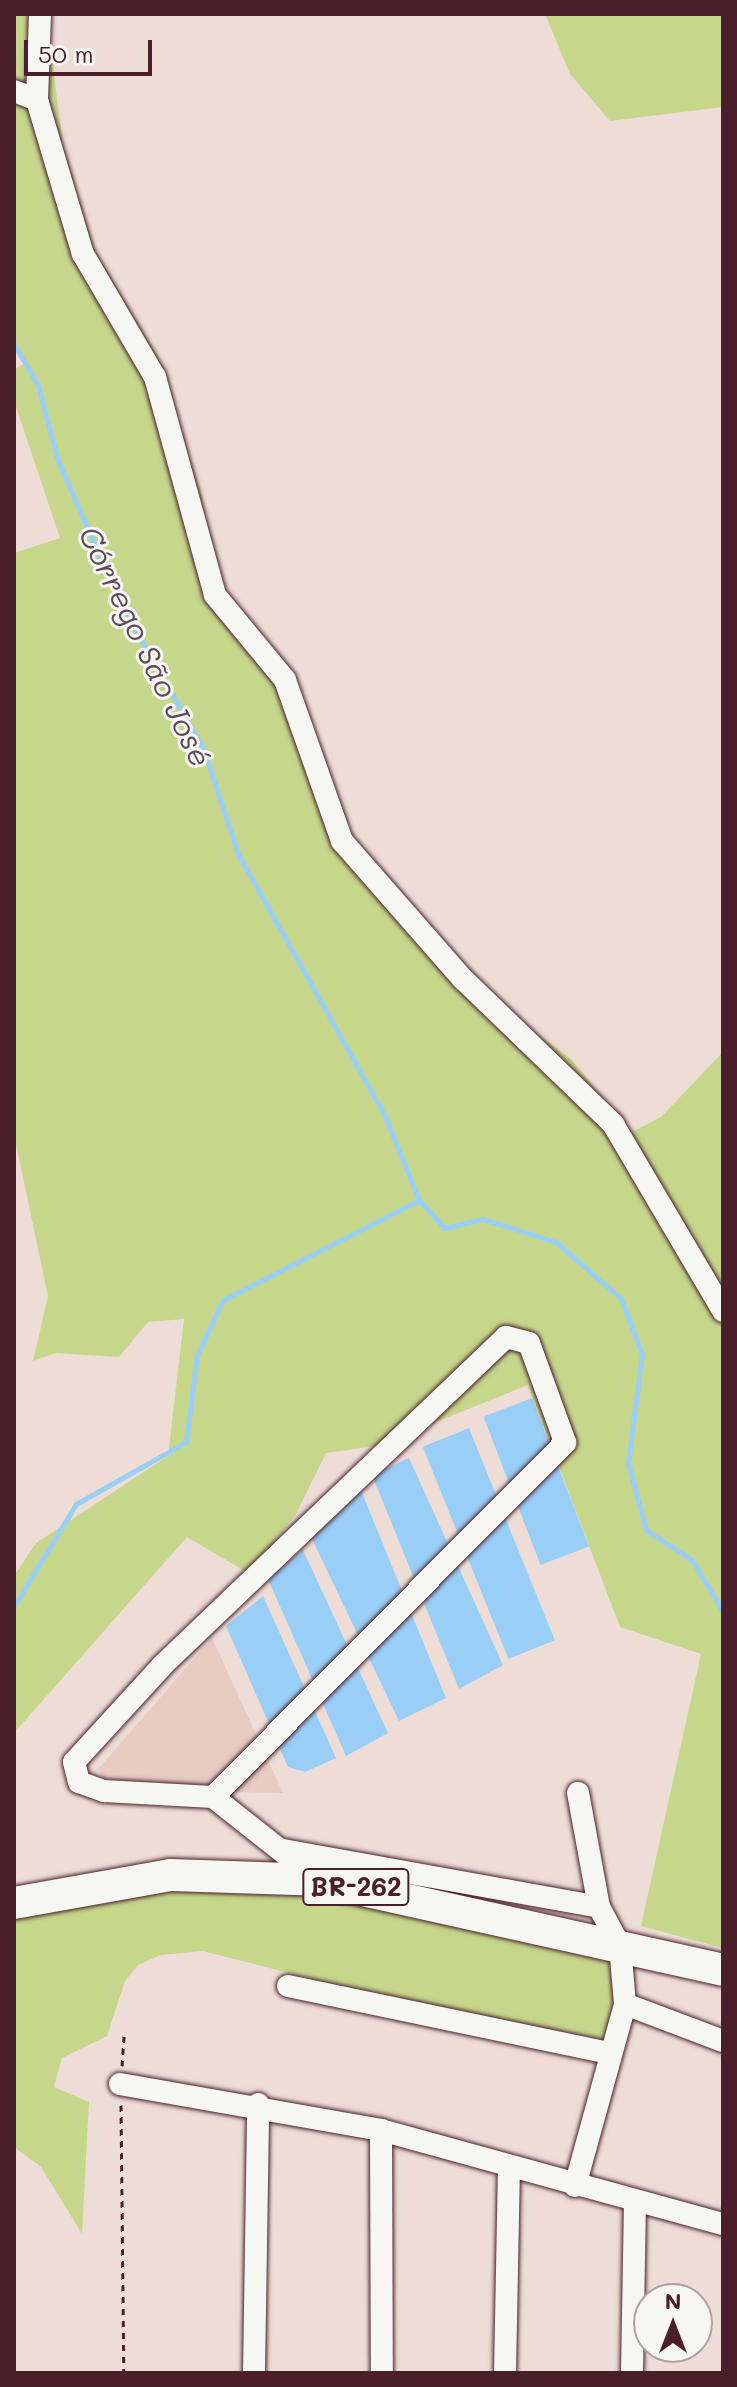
<!DOCTYPE html>
<html>
<head>
<meta charset="utf-8">
<style>
  body { margin:0 }
  #map { position:relative; width:737px; height:2387px; overflow:hidden; background:#eeddd6; font-family:Mali,sans-serif }
  div>[style] { position:absolute }
  [style*='--x'] { left:calc(var(--x)*1px); top:calc(var(--y)*1px); width:calc(var(--w)*1px); rotate:calc(var(--a)*1deg) }
  .built>* { inset:0; background:#e8cbc2 }
  .green>* { inset:0; background:#c6d78c }
  .water>* { inset:0; background:#99cef7; transform-origin:0 0 }
  .stream>* { height:5px; margin:-2.5px; padding:0 2.5px; transform-origin:2.5px; border-radius:2.5px; background:#99cef7 }
  .path>* { height:3px; margin-top:-1.5px; transform-origin:0; background:repeating-linear-gradient(90deg,#4a1f2b 0 6px,transparent 0 12px) }
  .roads { filter:drop-shadow(0 0 2px #4a1f2b) drop-shadow(0 0 2px #4a1f2b) }
  .minor>* { height:22px; margin:-11px; padding:0 11px; transform-origin:11px; border-radius:11px; background:#f6f6f2 }
  .highway>* { height:32px; margin:-16px; padding:0 16px; transform-origin:16px; border-radius:16px; background:#f6f6f2 }
  span { translate:-50% -50%; white-space:nowrap; text-align:center; line-height:1.15; -webkit-text-stroke:6px #f6f6f2; paint-order:stroke }
  .shield-label span { padding:2px 6px; background:#f6f6f2; border:2px solid; border-radius:6px; -webkit-text-stroke-width:0 }
  .shield-label { font-size:26px; color:#4a1f2b; font-weight:700 }
  .water-label { font-size:30px; color:#5e4b5e; font-style:italic }
  .frame { position:absolute; inset:0; border:16px solid #4a1f2b; pointer-events:none }
  .north { position:absolute; left:633px; top:2283px; width:80px; height:80px; box-sizing:border-box; background:#f6f6f2; border:2px solid #b1a0a2; border-radius:50%; rotate:0deg; font-size:22px; font-weight:700; line-height:32px; text-align:center; color:#4a1f2b }
  .north::after { content:''; display:block; margin:auto; width:28px; height:36px; background:#4a1f2b; clip-path:polygon(50% 0,100% 100%,50% 72%,0 100%) }
  .scale { position:absolute; left:24px; top:40px; width:128px; height:36px; box-sizing:border-box; border:4px solid #4a1f2b; border-top:0; padding-left:10px; font-size:24px; line-height:28px; white-space:nowrap; color:#4a1f2b; -webkit-text-stroke:6px #f6f6f2; paint-order:stroke }
</style>
</head>
<body>
<div id="map">
  <div class="built">
    <i style="clip-path:polygon(212px 1638px,283px 1793px,109px 1790px,98px 1769px)"></i>
  </div>
  <div class="green">
    <i style="clip-path:polygon(14px 14px,46px 14px,63px 145px,95px 251px,158px 356px,202px 496px,218px 590px,255px 636px,341px 842px,452px 970px,571px 1059px,632px 1132px,661px 1117px,723px 1052px,723px 1948px,641px 1926px,701px 1654px,620px 1627px,528px 1385px,376px 1446px,326px 1453px,296px 1514px,250px 1574px,187px 1537px,14px 1733px,14px 1576px,36px 1543px,168px 1456px,184px 1319px,148px 1322px,119px 1357px,56px 1353px,33px 1361px,48px 1296px,14px 1135px,14px 553px,60px 538px,14px 401px,14px 370px,26px 362px,14px 338px)"></i>
    <i style="clip-path:polygon(545px 14px,723px 14px,723px 107px,610px 121px,570px 74px)"></i>
    <i style="clip-path:polygon(193px 1878px,366px 1896px,609px 1953px,618px 1994px,607px 2040px,386px 1998px,203px 1951px,161px 1955px,138px 1965px,125px 1981px,107px 2036px,62px 2058px,54px 2087px,89px 2102px,82px 2234px,41px 2167px,14px 2147px,14px 1902px)"></i>
  </div>
  <div class="water">
    <i style="left:532px;top:1398px;width:159px;height:52px;rotate:69deg"></i>
    <i style="left:469px;top:1428px;width:229px;height:50px;rotate:68deg"></i>
    <i style="clip-path:polygon(409px 1458px,503px 1665px,459px 1689px,372px 1475px)"></i>
    <i style="clip-path:polygon(358px 1483px,446px 1698px,399px 1721px,312px 1539px,336px 1493px)"></i>
    <i style="clip-path:polygon(303px 1550px,388px 1733px,346px 1756px,268px 1579px)"></i>
    <i style="clip-path:polygon(263px 1596px,336px 1758px,305px 1772px,288px 1767px,226px 1626px)"></i>
  </div>
  <div class="stream">
    <i style="--x:14;--y:344;--w:48;--a:59.7"></i>
    <i style="--x:38;--y:385;--w:79;--a:75.3"></i>
    <i style="--x:58;--y:461;--w:159;--a:66.3"></i>
    <i style="--x:122;--y:607;--w:163;--a:60.1"></i>
    <i style="--x:203;--y:748;--w:112;--a:71.7"></i>
    <i style="--x:238;--y:854;--w:298;--a:60.7"></i>
    <i style="--x:384;--y:1114;--w:93;--a:67.9"></i>
    <i style="--x:419;--y:1200;--w:38;--a:48"></i>
    <i style="--x:444;--y:1228;--w:40;--a:-13"></i>
    <i style="--x:483;--y:1219;--w:77;--a:17.5"></i>
    <i style="--x:556;--y:1242;--w:86;--a:41.2"></i>
    <i style="--x:621;--y:1299;--w:59;--a:69.1"></i>
    <i style="--x:642;--y:1354;--w:110;--a:97.3"></i>
    <i style="--x:628;--y:1463;--w:69;--a:75"></i>
    <i style="--x:646;--y:1530;--w:55;--a:33.1"></i>
    <i style="--x:692;--y:1560;--w:61;--a:59.2"></i>
    <i style="--x:14;--y:1606;--w:119;--a:-58.7"></i>
    <i style="--x:76;--y:1504;--w:126;--a:-29.4"></i>
    <i style="--x:186;--y:1442;--w:88;--a:-82.8"></i>
    <i style="--x:197;--y:1355;--w:61;--a:-64.7"></i>
    <i style="--x:223;--y:1300;--w:220;--a:-27"></i>
  </div>
  <div class="path">
    <i style="--x:122;--y:2066;--w:32;--a:-86"></i>
    <i style="--x:121;--y:2105;--w:268;--a:89.4"></i>
  </div>
  <div class="roads">
    <div class="minor">
      <i style="--x:40;--y:14;--w:86;--a:92"></i>
      <i style="--x:37;--y:100;--w:161;--a:73.4"></i>
      <i style="--x:83;--y:254;--w:143;--a:59.7"></i>
      <i style="--x:155;--y:377;--w:226;--a:74.6"></i>
      <i style="--x:215;--y:595;--w:110;--a:50.5"></i>
      <i style="--x:285;--y:680;--w:171;--a:70.5"></i>
      <i style="--x:342;--y:841;--w:184;--a:48.8"></i>
      <i style="--x:463;--y:979;--w:209;--a:44"></i>
      <i style="--x:613;--y:1124;--w:217;--a:59.5"></i>
      <i style="--x:14;--y:91;--w:25;--a:21"></i>
      <i style="--x:213;--y:1797;--w:500;--a:-45.2"></i>
      <i style="--x:565;--y:1442;--w:105;--a:-110"></i>
      <i style="--x:529;--y:1343;--w:24;--a:-165"></i>
      <i style="--x:506;--y:1337;--w:476;--a:136.3"></i>
      <i style="--x:162;--y:1666;--w:130;--a:132.5"></i>
      <i style="--x:74;--y:1762;--w:21;--a:76"></i>
      <i style="--x:79;--y:1782;--w:27;--a:20"></i>
      <i style="--x:104;--y:1791;--w:109;--a:3.2"></i>
      <i style="--x:213;--y:1797;--w:134;--a:38.3"></i>
      <i style="--x:283;--y:1850;--w:321;--a:10.2"></i>
      <i style="--x:288;--y:1986;--w:329;--a:11.8"></i>
      <i style="--x:625;--y:2004;--w:105;--a:20.7"></i>
      <i style="--x:120;--y:2084;--w:265;--a:10"></i>
      <i style="--x:381;--y:2130;--w:355;--a:15.4"></i>
      <i style="--x:381;--y:2130;--w:243;--a:89.8"></i>
      <i style="--x:575;--y:2186;--w:189;--a:-74.6"></i>
      <i style="--x:625;--y:2004;--w:58;--a:-94.9"></i>
      <i style="--x:620;--y:1946;--w:44;--a:-118.3"></i>
      <i style="--x:599;--y:1907;--w:116;--a:-100.4"></i>
      <i style="--x:254;--y:2373;--w:269;--a:-89.1"></i>
      <i style="--x:505;--y:2373;--w:206;--a:-88.9"></i>
      <i style="--x:632;--y:2373;--w:168;--a:-89"></i>
    </div>
    <div class="highway">
      <i style="--x:14;--y:1903;--w:159;--a:-10.1"></i>
      <i style="--x:171;--y:1875;--w:147;--a:1.9"></i>
      <i style="--x:318;--y:1880;--w:415;--a:12.5"></i>
    </div>
  </div>
  <div class="shield-label">
    <span style="left:356px;top:1887px">BR-262</span>
  </div>
  <div class="water-label">
    <span style="left:146px;top:646px;rotate:64deg">Córrego São José</span>
  </div>
  <div class="frame"></div>
  <div class="north">N</div>
  <div class="scale">50 m</div>
</div>
</body>
</html>
